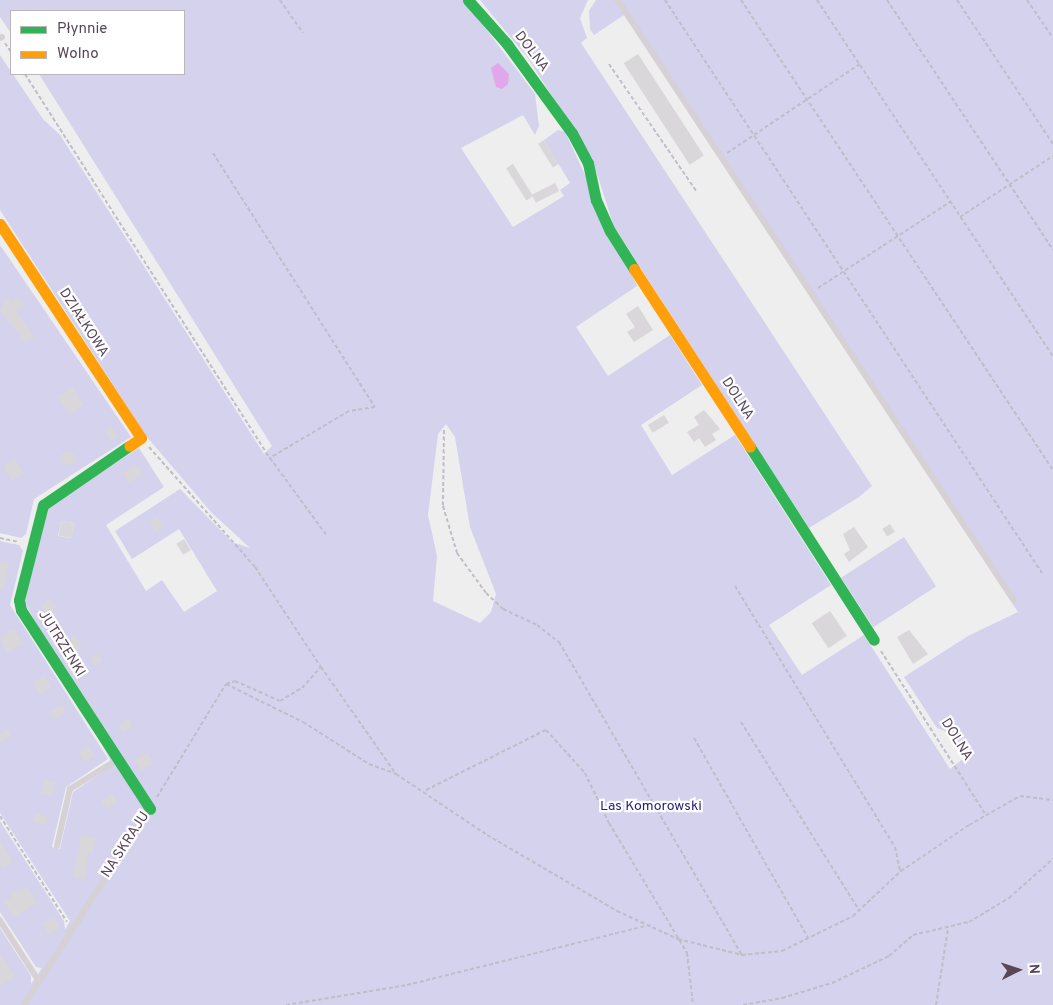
<!DOCTYPE html>
<html>
<head>
<meta charset="utf-8">
<style>
  body { margin:0 }
  #map { position:relative; width:1053px; height:1005px; overflow:hidden; background:#eee; font-family:Overpass,sans-serif }
  div>[style] { position:absolute }
  [style*='--x'] { left:calc(var(--x)*1px); top:calc(var(--y)*1px); width:calc(var(--w)*1px); rotate:calc(var(--a)*1deg) }
  .green>* { inset:0; background:#d4d2ed; transform-origin:0 0 }
  .water>* { inset:0; background:#e1a7ea }
  .building>* { inset:0; background:#d9d7d9; transform-origin:0 0 }
  .round { border-radius:50% }
  .path>* { height:2px; margin-top:-1px; transform-origin:0; background:repeating-linear-gradient(90deg,#c1bcc9 0 4px,transparent 0 6.5px) }
  .lane>* { height:5.5px; margin:-2.75px; padding:0 2.75px; transform-origin:2.75px; border-radius:2.75px; background:#d5d1d5 }
  .fast>* { height:11px; margin:-5.5px; padding:0 5.5px; transform-origin:5.5px; border-radius:5.5px; background:#30b455 }
  .slow>* { height:11px; margin:-5.5px; padding:0 5.5px; transform-origin:5.5px; border-radius:5.5px; background:#ff9f0a }
  span { translate:-50% -50%; white-space:nowrap; text-align:center; line-height:1.15; -webkit-text-stroke:4.5px #fff; paint-order:stroke }
  .street-label { font-size:14px; color:#594657 }
  .park-label { font-size:14px; color:#291978 }
  .legend { position:absolute; left:10px; top:10px; width:175px; height:65px; box-sizing:border-box; background:#fff; border:1px solid #bdb5bc; margin:0; padding:6px 9px; list-style:none; font-size:15px; color:#594657 }
  .legend li { display:flex; align-items:center; gap:10px; height:25px }
  .legend b { width:25px; border:1px solid #bdb5bc }
  .north { position:absolute; left:993px; top:945px; width:50px; height:50px; -webkit-text-stroke:4px #fff; paint-order:stroke; rotate:86deg; font-size:14px; font-weight:700; line-height:20px; text-align:center; color:#594657 }
  .north::after { content:''; display:block; margin:auto; width:18px; height:22px; background:#594657; clip-path:polygon(50% 0,100% 100%,50% 72%,0 100%) }
</style>
</head>
<body>
<div id="map">
  <div class="green">
    <i style="clip-path:polygon(evenodd,0 0,464px 0,535px 94px,539px 126px,535px 135px,523px 115px,461px 148px,513px 227px,564px 196px,560px 190px,570px 183px,544px 140px,558px 130px,565px 132px,637px 286px,576px 327px,608px 376px,670px 335px,702px 385px,641px 425px,672px 475px,735px 435px,831px 585px,769px 625px,802px 675px,864px 635px,950px 769px,967px 756px,952px 734px,937px 728px,904px 677px,968px 636px,1018px 612px,624px 15px,594px 35px,590px 29px,589px 11px,596px 0,1053px 0,1053px 1005px,0 1005px,0 928px,31px 976px,31px 984px,42px 968px,36px 967px,0 912px,0 821px,64px 921px,65px 930px,70px 921px,0 813px,0 541px,19px 545px,23px 551px,10px 605px,108px 759px,66px 787px,52px 847px,60px 849px,73px 792px,113px 765px,25px 603px,45px 508px,139px 448px,164px 487px,106px 525px,146px 591px,162px 580px,184px 612px,217px 591px,179px 529px,132px 559px,115px 531px,180px 489px,232px 542px,250px 548px,211px 512px,147px 437px,0 210px,0 55px,43px 119px,60px 135px,264px 454px,272px 446px,39px 74px,184px 74px,184px 11px,11px 11px,11px 33px,0 17px,0 0,446px 424px,455px 437px,470px 527px,496px 594px,491px 612px,480px 623px,433px 601px,437px 556px,428px 515px,438px 434px,446px 424px,0 0,61px 521px,74px 523px,71px 538px,58px 536px,61px 521px)"></i>
    <i style="clip-path:polygon(480px 0,588px 0,580px 18px,587px 38px,581px 43px,872px 486px,859px 497px,809px 528px,614px 227px,592px 158px,527px 57px)"></i>
    <i style="clip-path:polygon(0 245px,131px 437px,34px 499px,26px 534px,21px 538px,0 533px)"></i>
    <i style="left:904px;top:537px;width:59px;height:75px;rotate:57deg"></i>
  </div>
  <div class="water">
    <i style="clip-path:polygon(498px 63px,509px 74px,508px 84px,502px 89px,496px 87px,491px 68px)"></i>
  </div>
  <div class="building">
    <i style="left:638px;top:54px;width:121px;height:17px;rotate:57deg"></i>
    <i style="left:544px;top:140px;width:28px;height:7px;rotate:58deg"></i>
    <i style="left:513px;top:164px;width:38px;height:8px;rotate:58deg"></i>
    <i style="left:555px;top:183px;width:9px;height:26px;rotate:63deg"></i>
    <i style="clip-path:polygon(10px 297px,12px 301px,18px 297px,24px 306px,16px 311px,35px 337px,26px 343px,0 311px,4px 306px,2px 302px)"></i>
    <i style="clip-path:polygon(638px 306px,653px 330px,634px 342px,627px 332px,635px 327px,626px 314px)"></i>
    <i style="clip-path:polygon(73px 387px,83px 406px,70px 415px,57px 397px)"></i>
    <i style="clip-path:polygon(704px 410px,720px 429px,712px 434px,716px 440px,705px 447px,699px 438px,694px 442px,687px 432px,699px 425px,694px 417px)"></i>
    <i style="left:664px;top:415px;width:9px;height:19px;rotate:58deg"></i>
    <i style="clip-path:polygon(111px 426px,118px 436px,111px 441px,105px 431px)"></i>
    <i class="round" style="left:61px;top:451px;width:14px;height:14px"></i>
    <i style="left:15px;top:459px;width:17px;height:14px;rotate:59deg"></i>
    <i style="left:136px;top:464px;width:12px;height:16px;rotate:55deg"></i>
    <i style="left:157px;top:517px;width:11px;height:9px;rotate:56deg"></i>
    <i style="left:61px;top:521px;width:13px;height:15px;rotate:9deg"></i>
    <i style="left:890px;top:524px;width:9px;height:9px;rotate:58deg"></i>
    <i style="clip-path:polygon(854px 527px,868px 547px,849px 562px,844px 554px,850px 550px,843px 534px)"></i>
    <i style="left:184px;top:539px;width:13px;height:9px;rotate:58deg"></i>
    <i style="clip-path:polygon(0 561px,9px 563px,3px 590px,0 590px)"></i>
    <i style="left:50px;top:598px;width:12px;height:12px;rotate:55deg"></i>
    <i style="left:830px;top:611px;width:30px;height:22px;rotate:56deg"></i>
    <i style="clip-path:polygon(14px 629px,23px 644px,7px 654px,0 638px)"></i>
    <i style="clip-path:polygon(909px 630px,928px 654px,913px 664px,897px 637px)"></i>
    <i style="left:75px;top:636px;width:12px;height:13px;rotate:55deg"></i>
    <i style="left:98px;top:653px;width:9px;height:9px;rotate:58deg"></i>
    <i style="left:44px;top:676px;width:14px;height:13px;rotate:60deg"></i>
    <i style="left:62px;top:705px;width:9px;height:14px;rotate:63deg"></i>
    <i style="left:128px;top:718px;width:9px;height:13px;rotate:54deg"></i>
    <i style="clip-path:polygon(7px 729px,11px 737px,0 743px,0 733px)"></i>
    <i style="left:88px;top:746px;width:12px;height:12px;rotate:55deg"></i>
    <i style="left:147px;top:753px;width:13px;height:14px;rotate:61deg"></i>
    <i style="left:44px;top:780px;width:12px;height:13px;rotate:14deg"></i>
    <i style="left:111px;top:793px;width:11px;height:13px;rotate:52deg"></i>
    <i style="left:35px;top:813px;width:13px;height:9px;rotate:13deg"></i>
    <i style="clip-path:polygon(81px 835px,96px 838px,92px 854px,88px 853px,85px 879px,73px 878px)"></i>
    <i style="clip-path:polygon(0 841px,13px 862px,3px 868px,0 864px)"></i>
    <i style="clip-path:polygon(27px 887px,37px 903px,14px 918px,4px 902px,11px 897px,13px 890px,20px 891px)"></i>
    <i style="left:54px;top:917px;width:13px;height:13px;rotate:61deg"></i>
    <i style="clip-path:polygon(0 954px,15px 976px,0 986px)"></i>
  </div>
  <div class="path">
    <i style="--x:280;--y:0;--w:40;--a:55.1"></i>
    <i style="--x:665;--y:0;--w:686;--a:56.66"></i>
    <i style="--x:741;--y:0;--w:564;--a:56.42"></i>
    <i style="--x:817;--y:0;--w:427;--a:56.5"></i>
    <i style="--x:887;--y:0;--w:300;--a:56.4"></i>
    <i style="--x:957;--y:0;--w:173;--a:56.3"></i>
    <i style="--x:1027;--y:0;--w:46;--a:55.6"></i>
    <i style="--x:5;--y:43;--w:11;--a:56"></i>
    <i style="--x:609;--y:64;--w:155;--a:55.5"></i>
    <i style="--x:25;--y:74;--w:456;--a:57.5"></i>
    <i style="--x:270;--y:458;--w:97;--a:53.8"></i>
    <i style="--x:213;--y:153;--w:301;--a:57.5"></i>
    <i style="--x:375;--y:407;--w:26;--a:171"></i>
    <i style="--x:349;--y:411;--w:92;--a:149.3"></i>
    <i style="--x:727;--y:153;--w:160;--a:-33.8"></i>
    <i style="--x:960;--y:217;--w:111;--a:-33.3"></i>
    <i style="--x:818;--y:288;--w:158;--a:-33.1"></i>
    <i style="--x:444;--y:430;--w:76;--a:90.8"></i>
    <i style="--x:443;--y:506;--w:49;--a:73.4"></i>
    <i style="--x:457;--y:553;--w:49;--a:54.1"></i>
    <i style="--x:486;--y:593;--w:23;--a:43"></i>
    <i style="--x:503;--y:609;--w:38;--a:25"></i>
    <i style="--x:537;--y:625;--w:28;--a:38"></i>
    <i style="--x:559;--y:642;--w:363;--a:59.7"></i>
    <i style="--x:149;--y:447;--w:160;--a:48.5"></i>
    <i style="--x:255;--y:567;--w:120;--a:56.6"></i>
    <i style="--x:0;--y:538;--w:19;--a:12"></i>
    <i style="--x:735;--y:586;--w:306;--a:58.5"></i>
    <i style="--x:895;--y:847;--w:24;--a:78"></i>
    <i style="--x:881;--y:651;--w:195;--a:57.4"></i>
    <i style="--x:226;--y:684;--w:9;--a:-18"></i>
    <i style="--x:235;--y:681;--w:49;--a:24"></i>
    <i style="--x:280;--y:701;--w:26;--a:-31"></i>
    <i style="--x:302;--y:688;--w:28;--a:-48"></i>
    <i style="--x:321;--y:667;--w:131;--a:55"></i>
    <i style="--x:396;--y:774;--w:110;--a:33.8"></i>
    <i style="--x:487;--y:835;--w:151;--a:30.3"></i>
    <i style="--x:617;--y:911;--w:67;--a:24.7"></i>
    <i style="--x:678;--y:939;--w:66;--a:14"></i>
    <i style="--x:742;--y:955;--w:40;--a:-5.7"></i>
    <i style="--x:782;--y:951;--w:79;--a:-26.2"></i>
    <i style="--x:853;--y:916;--w:66;--a:-43.2"></i>
    <i style="--x:901;--y:871;--w:82;--a:-34.1"></i>
    <i style="--x:969;--y:825;--w:59;--a:-29.6"></i>
    <i style="--x:1020;--y:796;--w:33;--a:7"></i>
    <i style="--x:226;--y:684;--w:86;--a:26.3"></i>
    <i style="--x:303;--y:722;--w:78;--a:32.5"></i>
    <i style="--x:369;--y:764;--w:29;--a:20"></i>
    <i style="--x:741;--y:722;--w:222;--a:57.9"></i>
    <i style="--x:694;--y:738;--w:230;--a:60.3"></i>
    <i style="--x:426;--y:790;--w:134;--a:-26.6"></i>
    <i style="--x:546;--y:730;--w:58;--a:47.8"></i>
    <i style="--x:585;--y:773;--w:55;--a:64.4"></i>
    <i style="--x:609;--y:823;--w:152;--a:59"></i>
    <i style="--x:687;--y:953;--w:52;--a:83.4"></i>
    <i style="--x:157;--y:797;--w:132;--a:-58.6"></i>
    <i style="--x:0;--y:816;--w:125;--a:57.7"></i>
    <i style="--x:286;--y:1005;--w:123;--a:-9.4"></i>
    <i style="--x:407;--y:985;--w:246;--a:-13.9"></i>
    <i style="--x:743;--y:1005;--w:40;--a:-10"></i>
    <i style="--x:782;--y:998;--w:52;--a:-16.7"></i>
    <i style="--x:832;--y:983;--w:63;--a:-25.3"></i>
    <i style="--x:889;--y:956;--w:32;--a:-41"></i>
    <i style="--x:913;--y:935;--w:57;--a:-13.1"></i>
    <i style="--x:969;--y:922;--w:47;--a:-31"></i>
    <i style="--x:1009;--y:898;--w:59;--a:-41.6"></i>
    <i style="--x:936;--y:1005;--w:78;--a:-81.1"></i>
  </div>
  <div class="lane">
    <i style="--x:618;--y:0;--w:719;--a:56.58"></i>
    <i style="--x:0;--y:38;--w:2;--a:-27"></i>
    <i style="--x:57;--y:846;--w:58;--a:-77.2"></i>
    <i style="--x:70;--y:789;--w:55;--a:-31.7"></i>
    <i style="--x:0;--y:920;--w:72;--a:57.4"></i>
    <i style="--x:24;--y:1005;--w:233;--a:-57.3"></i>
  </div>
  <div class="fast">
    <i style="--x:468;--y:0;--w:59;--a:48.4"></i>
    <i style="--x:507;--y:44;--w:110;--a:53.9"></i>
    <i style="--x:572;--y:133;--w:34;--a:62"></i>
    <i style="--x:588;--y:163;--w:38;--a:78"></i>
    <i style="--x:596;--y:200;--w:34;--a:66"></i>
    <i style="--x:610;--y:231;--w:45;--a:57.7"></i>
    <i style="--x:129;--y:446;--w:104;--a:145.5"></i>
    <i style="--x:43;--y:505;--w:98;--a:104.2"></i>
    <i style="--x:19;--y:600;--w:10;--a:79"></i>
    <i style="--x:21;--y:610;--w:237;--a:57"></i>
    <i style="--x:750;--y:447;--w:229;--a:57.3"></i>
  </div>
  <div class="slow">
    <i style="--x:0;--y:224;--w:256;--a:56.6"></i>
    <i style="--x:141;--y:438;--w:14;--a:146"></i>
    <i style="--x:634;--y:269;--w:212;--a:56.9"></i>
  </div>
  <div class="street-label">
    <span style="left:531px;top:52px;rotate:53deg">DOLNA</span>
    <span style="left:83px;top:323px;rotate:57deg">DZIAŁKOWA</span>
    <span style="left:737px;top:399px;rotate:57deg">DOLNA</span>
    <span style="left:61px;top:644px;rotate:58deg">JUTRZENKI</span>
    <span style="left:956px;top:740px;rotate:58deg">DOLNA</span>
    <span style="left:126px;top:845px;rotate:-57deg">NA SKRAJU</span>
  </div>
  <div class="park-label">
    <span style="left:651px;top:807px">Las Komorowski</span>
  </div>
  <ul class="legend">
  <li><b style="height:6px;background:#30b455"></b>Płynnie</li>
  <li><b style="height:6px;background:#ff9f0a"></b>Wolno</li>
  </ul>
  <div class="north">N</div>
</div>
</body>
</html>
